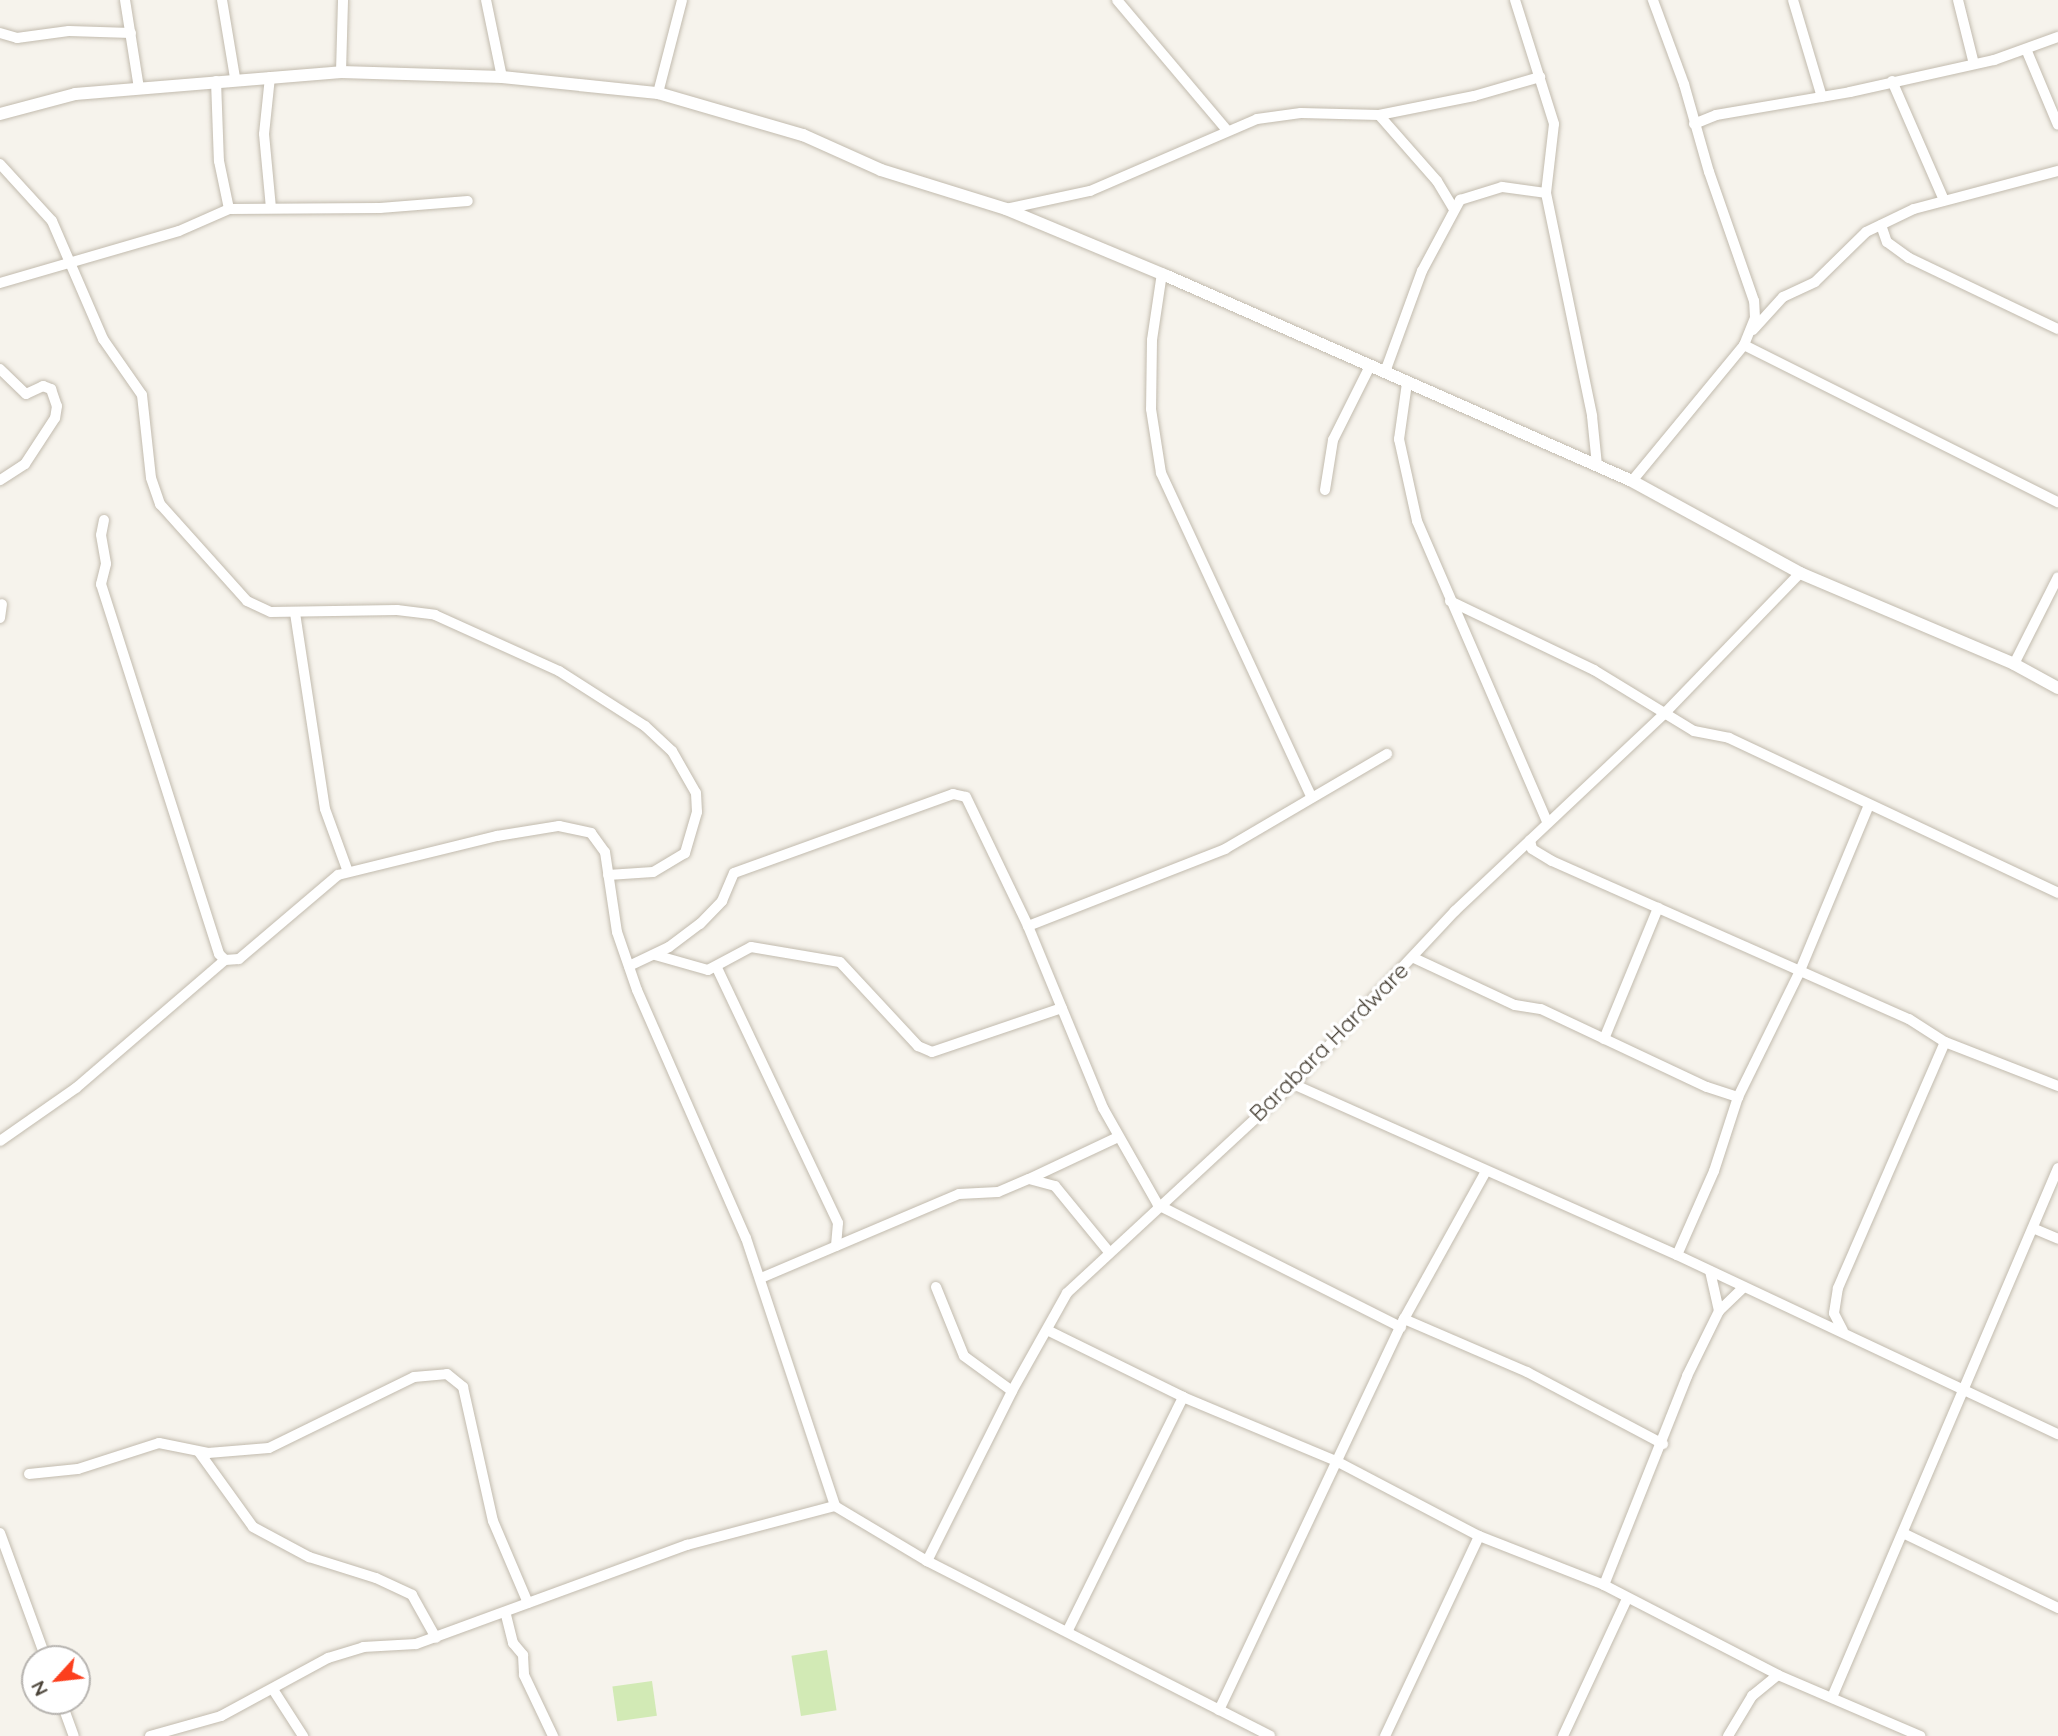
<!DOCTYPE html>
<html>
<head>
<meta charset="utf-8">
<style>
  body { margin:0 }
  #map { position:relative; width:2058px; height:1736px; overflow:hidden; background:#f6f3ec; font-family:Quicksand,sans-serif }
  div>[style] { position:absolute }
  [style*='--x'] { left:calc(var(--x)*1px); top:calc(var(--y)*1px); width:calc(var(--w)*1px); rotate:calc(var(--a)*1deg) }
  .green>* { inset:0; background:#d2eab5; transform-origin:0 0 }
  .roads { filter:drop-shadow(0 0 2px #c2bbae) drop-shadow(0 0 2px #c2bbae) }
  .minor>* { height:10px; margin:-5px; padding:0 5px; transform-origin:5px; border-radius:5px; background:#fff }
  .tertiary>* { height:12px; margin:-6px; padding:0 6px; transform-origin:6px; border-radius:6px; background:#fff }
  span { translate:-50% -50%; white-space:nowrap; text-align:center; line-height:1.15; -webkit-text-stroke:7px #fff; paint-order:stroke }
  .street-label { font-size:23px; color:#4b4439 }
  .north { position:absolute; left:21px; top:1645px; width:70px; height:70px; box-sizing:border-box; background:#fff; border:2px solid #b7b4b0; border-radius:50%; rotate:243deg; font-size:19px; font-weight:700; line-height:28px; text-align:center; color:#4b4439 }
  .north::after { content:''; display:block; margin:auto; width:24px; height:32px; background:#fc3f1d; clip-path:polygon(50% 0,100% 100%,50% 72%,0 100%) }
</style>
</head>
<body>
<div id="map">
  <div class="green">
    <i style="left:827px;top:1650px;width:61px;height:36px;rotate:81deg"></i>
    <i style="left:652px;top:1681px;width:35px;height:40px;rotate:82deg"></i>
  </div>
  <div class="roads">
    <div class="minor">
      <i style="--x:125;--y:0;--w:89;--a:81"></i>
      <i style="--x:222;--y:0;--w:79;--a:80.5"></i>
      <i style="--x:486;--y:0;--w:79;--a:78.3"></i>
      <i style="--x:1117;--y:0;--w:170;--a:49.8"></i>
      <i style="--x:1515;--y:0;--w:130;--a:72.5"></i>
      <i style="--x:1554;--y:124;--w:69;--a:96.6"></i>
      <i style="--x:1546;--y:193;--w:228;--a:78.3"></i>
      <i style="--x:1592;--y:416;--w:49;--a:84.2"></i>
      <i style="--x:1793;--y:0;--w:101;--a:73.4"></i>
      <i style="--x:1958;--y:0;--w:66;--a:76"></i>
      <i style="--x:0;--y:33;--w:18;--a:16"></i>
      <i style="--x:17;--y:38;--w:52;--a:-7.7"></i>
      <i style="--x:69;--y:31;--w:62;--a:1.8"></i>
      <i style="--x:2026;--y:49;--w:82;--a:67.2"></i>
      <i style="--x:341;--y:72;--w:72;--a:-88.4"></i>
      <i style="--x:270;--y:77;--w:57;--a:96"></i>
      <i style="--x:264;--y:134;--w:74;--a:84.6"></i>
      <i style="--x:216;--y:81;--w:80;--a:87.9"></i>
      <i style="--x:219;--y:161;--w:49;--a:78.2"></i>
      <i style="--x:1892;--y:81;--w:130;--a:66.4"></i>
      <i style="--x:658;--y:93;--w:96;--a:-75.5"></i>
      <i style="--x:1379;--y:115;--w:88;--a:48.7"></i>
      <i style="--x:1437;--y:181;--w:31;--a:59"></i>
      <i style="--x:1694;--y:124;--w:24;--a:-22"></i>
      <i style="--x:1716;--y:115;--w:136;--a:-9.7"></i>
      <i style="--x:1850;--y:92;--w:148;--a:-12.5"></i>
      <i style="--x:1994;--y:60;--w:68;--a:-19.8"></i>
      <i style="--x:0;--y:164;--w:77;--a:47.6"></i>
      <i style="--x:52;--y:221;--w:129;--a:66.6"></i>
      <i style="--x:103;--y:339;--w:68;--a:55.1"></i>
      <i style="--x:142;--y:395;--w:83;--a:83.8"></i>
      <i style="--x:151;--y:478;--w:28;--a:71"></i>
      <i style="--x:160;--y:504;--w:130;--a:48.1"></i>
      <i style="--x:247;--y:601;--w:26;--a:25"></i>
      <i style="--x:271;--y:612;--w:126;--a:-0.9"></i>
      <i style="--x:397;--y:610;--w:38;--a:7"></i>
      <i style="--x:435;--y:615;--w:136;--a:24.3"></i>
      <i style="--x:559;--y:671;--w:102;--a:32.6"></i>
      <i style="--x:645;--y:726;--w:37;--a:43"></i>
      <i style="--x:672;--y:751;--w:48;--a:60.3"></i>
      <i style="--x:696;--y:793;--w:19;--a:87"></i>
      <i style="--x:697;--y:812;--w:43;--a:106.3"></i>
      <i style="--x:685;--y:853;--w:37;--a:149"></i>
      <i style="--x:653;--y:872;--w:45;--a:176.2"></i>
      <i style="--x:1006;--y:209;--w:86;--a:-12.1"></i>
      <i style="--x:1090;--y:191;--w:182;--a:-23.3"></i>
      <i style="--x:1257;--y:119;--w:44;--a:-7.8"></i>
      <i style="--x:1301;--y:113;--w:78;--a:1.5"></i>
      <i style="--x:1379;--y:115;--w:97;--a:-11.3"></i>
      <i style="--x:1474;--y:96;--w:69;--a:-16.1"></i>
      <i style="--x:1881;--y:225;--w:18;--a:71"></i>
      <i style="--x:1887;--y:242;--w:27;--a:36"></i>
      <i style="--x:1909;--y:258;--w:165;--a:25.5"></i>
      <i style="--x:1162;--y:273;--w:68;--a:98.5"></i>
      <i style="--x:1152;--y:340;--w:69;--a:90.8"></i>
      <i style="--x:1151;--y:409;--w:65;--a:81.1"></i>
      <i style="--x:1161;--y:473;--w:356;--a:65.1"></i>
      <i style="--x:0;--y:283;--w:186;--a:-16.2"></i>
      <i style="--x:179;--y:231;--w:55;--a:-23.7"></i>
      <i style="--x:229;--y:209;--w:151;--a:-0.4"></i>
      <i style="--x:380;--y:208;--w:88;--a:-4.5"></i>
      <i style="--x:1753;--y:330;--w:45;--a:-47.7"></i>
      <i style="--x:1783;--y:297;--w:35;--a:-25"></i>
      <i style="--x:1815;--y:282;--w:71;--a:-44.4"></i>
      <i style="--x:1866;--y:232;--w:53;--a:-25.6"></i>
      <i style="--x:1914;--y:209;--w:149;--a:-14.8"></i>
      <i style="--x:1744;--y:345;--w:351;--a:26.6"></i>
      <i style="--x:0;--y:369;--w:36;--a:44"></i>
      <i style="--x:26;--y:394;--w:19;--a:-25"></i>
      <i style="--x:43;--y:386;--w:9;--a:21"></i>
      <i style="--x:51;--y:389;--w:18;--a:71"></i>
      <i style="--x:57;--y:406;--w:12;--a:99"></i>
      <i style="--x:55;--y:418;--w:55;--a:123.1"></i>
      <i style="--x:25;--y:464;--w:30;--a:147"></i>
      <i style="--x:1385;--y:372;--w:108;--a:-69.9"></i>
      <i style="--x:1422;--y:271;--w:81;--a:-61.8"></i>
      <i style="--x:1460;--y:200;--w:44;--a:-17.2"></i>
      <i style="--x:1502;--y:187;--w:44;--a:7.8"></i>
      <i style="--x:1407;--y:383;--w:57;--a:98.1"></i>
      <i style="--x:1399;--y:439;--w:84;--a:77.6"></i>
      <i style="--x:1417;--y:521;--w:329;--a:66.6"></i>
      <i style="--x:1632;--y:481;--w:176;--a:-50.5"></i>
      <i style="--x:1744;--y:345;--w:29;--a:-68"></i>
      <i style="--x:1755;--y:318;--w:17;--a:-93"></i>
      <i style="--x:1754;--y:301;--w:137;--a:-109.2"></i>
      <i style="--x:1709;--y:172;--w:91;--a:-105.9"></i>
      <i style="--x:1684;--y:84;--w:90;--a:-110.3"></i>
      <i style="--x:1325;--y:490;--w:51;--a:-80.9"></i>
      <i style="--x:1333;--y:440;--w:83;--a:-63.4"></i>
      <i style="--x:104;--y:520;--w:15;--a:101"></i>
      <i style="--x:101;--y:535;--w:29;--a:80"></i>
      <i style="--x:106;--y:564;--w:21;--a:104"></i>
      <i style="--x:101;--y:584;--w:388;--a:72.3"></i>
      <i style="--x:219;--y:954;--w:8;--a:45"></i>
      <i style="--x:225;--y:960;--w:14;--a:-4"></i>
      <i style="--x:239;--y:959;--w:130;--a:-40.3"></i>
      <i style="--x:338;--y:875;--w:164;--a:-13.8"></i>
      <i style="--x:497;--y:836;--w:63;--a:-9.2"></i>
      <i style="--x:559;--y:826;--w:33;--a:12"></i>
      <i style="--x:591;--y:833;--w:24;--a:54"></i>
      <i style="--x:605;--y:852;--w:81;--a:81.5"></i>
      <i style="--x:617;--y:932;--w:61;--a:71"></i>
      <i style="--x:637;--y:990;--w:271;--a:66.3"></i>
      <i style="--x:746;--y:1238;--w:282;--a:71.6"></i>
      <i style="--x:835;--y:1506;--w:107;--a:30.9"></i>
      <i style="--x:927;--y:1561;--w:385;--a:27"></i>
      <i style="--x:1450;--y:601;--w:160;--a:25.6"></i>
      <i style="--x:1594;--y:670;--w:117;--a:31.4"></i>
      <i style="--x:1694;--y:731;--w:36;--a:11"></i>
      <i style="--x:1729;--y:738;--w:364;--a:25.2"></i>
      <i style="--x:295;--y:613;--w:198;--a:81.3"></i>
      <i style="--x:325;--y:809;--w:67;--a:69.9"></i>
      <i style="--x:0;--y:618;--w:14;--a:-82"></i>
      <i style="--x:2014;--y:664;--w:97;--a:-63.2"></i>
      <i style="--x:1530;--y:840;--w:9;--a:77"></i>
      <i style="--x:1532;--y:849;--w:23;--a:31"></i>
      <i style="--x:1552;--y:861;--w:390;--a:23.9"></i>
      <i style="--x:1909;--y:1019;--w:43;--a:32.6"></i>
      <i style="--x:1945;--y:1042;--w:121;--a:21.3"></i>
      <i style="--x:1028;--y:926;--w:212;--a:-21.3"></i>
      <i style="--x:1225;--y:849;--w:188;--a:-30.4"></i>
      <i style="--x:655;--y:955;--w:55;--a:15.8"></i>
      <i style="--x:708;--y:970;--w:49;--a:-28.1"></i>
      <i style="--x:751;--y:947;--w:90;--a:9.6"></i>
      <i style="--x:840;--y:962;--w:115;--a:47.1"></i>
      <i style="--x:918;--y:1046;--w:15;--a:23"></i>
      <i style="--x:932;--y:1052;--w:137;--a:-18.7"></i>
      <i style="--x:1414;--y:958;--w:111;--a:25"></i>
      <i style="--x:1515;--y:1005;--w:26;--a:9"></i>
      <i style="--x:1541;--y:1009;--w:183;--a:25.2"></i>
      <i style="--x:1707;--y:1087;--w:33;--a:18"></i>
      <i style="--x:629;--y:966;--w:44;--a:-25.4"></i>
      <i style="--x:669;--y:947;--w:39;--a:-37"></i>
      <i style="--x:700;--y:924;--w:32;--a:-46"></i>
      <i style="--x:722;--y:901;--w:30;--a:-67"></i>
      <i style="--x:734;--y:873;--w:233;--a:-19.8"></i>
      <i style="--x:953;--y:794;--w:13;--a:13"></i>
      <i style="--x:966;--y:797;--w:143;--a:64.3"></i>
      <i style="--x:1028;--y:926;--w:197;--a:67.6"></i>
      <i style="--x:1103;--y:1108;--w:112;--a:60.4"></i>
      <i style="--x:1158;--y:1205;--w:272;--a:26.7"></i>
      <i style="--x:717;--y:968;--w:282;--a:64.6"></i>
      <i style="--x:838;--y:1223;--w:23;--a:95"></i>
      <i style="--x:1604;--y:1039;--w:142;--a:-67.6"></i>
      <i style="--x:1293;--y:1084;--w:420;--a:24"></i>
      <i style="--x:1677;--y:1255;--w:421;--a:25.2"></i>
      <i style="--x:0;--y:1141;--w:93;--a:-34.9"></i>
      <i style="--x:76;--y:1088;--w:196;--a:-40.7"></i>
      <i style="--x:1031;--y:1178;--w:96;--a:-25.2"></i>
      <i style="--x:2035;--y:1229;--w:25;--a:23"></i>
      <i style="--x:1677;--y:1255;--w:92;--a:-66.2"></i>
      <i style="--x:1714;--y:1171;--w:78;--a:-72"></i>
      <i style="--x:1738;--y:1097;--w:138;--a:-63.8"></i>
      <i style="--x:1799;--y:973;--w:180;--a:-67.4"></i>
      <i style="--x:1710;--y:1271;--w:41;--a:77.3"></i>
      <i style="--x:761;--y:1278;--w:215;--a:-23"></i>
      <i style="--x:959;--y:1194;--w:39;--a:-3"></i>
      <i style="--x:998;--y:1192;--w:34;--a:-23"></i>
      <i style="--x:1029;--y:1179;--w:27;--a:15"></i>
      <i style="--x:1055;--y:1186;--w:85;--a:50.7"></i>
      <i style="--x:936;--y:1287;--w:74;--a:67.9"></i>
      <i style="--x:964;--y:1356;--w:59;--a:36.1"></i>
      <i style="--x:1404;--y:1319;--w:134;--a:23.3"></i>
      <i style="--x:1527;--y:1372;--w:154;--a:27.9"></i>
      <i style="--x:1047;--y:1330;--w:152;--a:26.2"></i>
      <i style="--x:1183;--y:1397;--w:166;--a:22.7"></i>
      <i style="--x:1336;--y:1461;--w:161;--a:27.7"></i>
      <i style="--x:1479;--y:1536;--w:134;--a:21.4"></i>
      <i style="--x:1604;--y:1585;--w:196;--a:27.3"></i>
      <i style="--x:1778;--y:1675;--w:155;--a:23.2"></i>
      <i style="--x:1843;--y:1331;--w:20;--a:-117"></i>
      <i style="--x:1834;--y:1313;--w:25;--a:-81"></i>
      <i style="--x:1838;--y:1288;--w:268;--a:-66.5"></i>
      <i style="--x:199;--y:1452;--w:92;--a:54.2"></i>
      <i style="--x:253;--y:1527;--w:64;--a:28.2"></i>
      <i style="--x:309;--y:1557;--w:70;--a:17.4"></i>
      <i style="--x:376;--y:1578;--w:40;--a:25"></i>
      <i style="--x:412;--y:1595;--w:49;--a:60.8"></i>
      <i style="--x:29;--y:1474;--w:49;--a:-5.8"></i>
      <i style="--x:78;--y:1469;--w:85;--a:-17.8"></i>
      <i style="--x:159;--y:1443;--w:50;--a:11.5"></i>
      <i style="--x:208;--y:1453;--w:61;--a:-4.7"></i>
      <i style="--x:269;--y:1448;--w:161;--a:-26.1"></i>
      <i style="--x:414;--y:1377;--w:33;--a:-5"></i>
      <i style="--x:447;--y:1374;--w:21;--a:39"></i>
      <i style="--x:463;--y:1387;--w:137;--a:77.4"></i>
      <i style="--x:493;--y:1521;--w:89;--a:66.9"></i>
      <i style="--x:0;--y:1533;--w:134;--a:69.9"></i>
      <i style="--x:1905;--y:1534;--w:170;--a:25.8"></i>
      <i style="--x:927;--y:1561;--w:190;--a:-63.4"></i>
      <i style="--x:1012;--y:1391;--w:112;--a:-60.7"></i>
      <i style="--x:1067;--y:1293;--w:308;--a:-42.8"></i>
      <i style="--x:1293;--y:1084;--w:237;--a:-46.9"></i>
      <i style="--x:1455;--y:911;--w:286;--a:-43.3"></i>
      <i style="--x:1663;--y:715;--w:197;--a:-46"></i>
      <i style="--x:1604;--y:1585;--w:225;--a:-68.3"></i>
      <i style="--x:1687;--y:1376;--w:72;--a:-63.8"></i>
      <i style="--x:1719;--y:1311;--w:33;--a:-44"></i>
      <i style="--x:506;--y:1615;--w:29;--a:76"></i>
      <i style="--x:513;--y:1643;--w:16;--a:50"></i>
      <i style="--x:523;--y:1655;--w:20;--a:87"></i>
      <i style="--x:524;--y:1675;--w:68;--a:64.6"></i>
      <i style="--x:1068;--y:1630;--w:260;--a:-63.7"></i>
      <i style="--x:274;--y:1691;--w:54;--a:57.2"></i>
      <i style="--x:1833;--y:1695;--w:573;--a:-66.88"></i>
      <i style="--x:61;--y:1701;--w:37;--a:70"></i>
      <i style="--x:1219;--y:1710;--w:433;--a:-64.7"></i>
      <i style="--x:1404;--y:1319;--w:169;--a:-61"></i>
      <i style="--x:150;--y:1736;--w:74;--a:-15.7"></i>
      <i style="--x:221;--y:1716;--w:122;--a:-28.5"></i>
      <i style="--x:328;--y:1658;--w:37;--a:-17"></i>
      <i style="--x:363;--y:1647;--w:53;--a:-3.2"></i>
      <i style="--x:416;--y:1644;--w:289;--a:-20.1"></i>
      <i style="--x:687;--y:1545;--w:153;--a:-14.8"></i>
      <i style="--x:1385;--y:1736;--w:221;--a:-64.8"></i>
      <i style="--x:1563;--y:1736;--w:151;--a:-65"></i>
      <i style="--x:1728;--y:1736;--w:47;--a:-59"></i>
      <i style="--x:1752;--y:1696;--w:33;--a:-39"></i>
    </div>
    <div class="tertiary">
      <i style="--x:0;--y:114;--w:78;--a:-14.9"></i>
      <i style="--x:75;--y:94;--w:267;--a:-4.7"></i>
      <i style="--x:341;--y:72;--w:161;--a:1.8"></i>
      <i style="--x:502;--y:77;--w:157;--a:5.9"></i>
      <i style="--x:658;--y:93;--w:151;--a:16.2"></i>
      <i style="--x:803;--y:135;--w:85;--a:24.2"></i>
      <i style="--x:881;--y:170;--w:131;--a:17.3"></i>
      <i style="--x:1006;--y:209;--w:174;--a:22.6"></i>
      <i style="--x:1167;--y:276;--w:508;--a:23.79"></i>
      <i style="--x:1632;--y:481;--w:192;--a:28.7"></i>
      <i style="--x:1800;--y:573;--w:233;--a:23"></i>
      <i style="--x:2014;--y:664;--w:50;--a:28.6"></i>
    </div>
  </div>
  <div class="street-label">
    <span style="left:1329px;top:1042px;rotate:-45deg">Barabara Hardware</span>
  </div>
  <div class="north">N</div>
</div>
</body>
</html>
